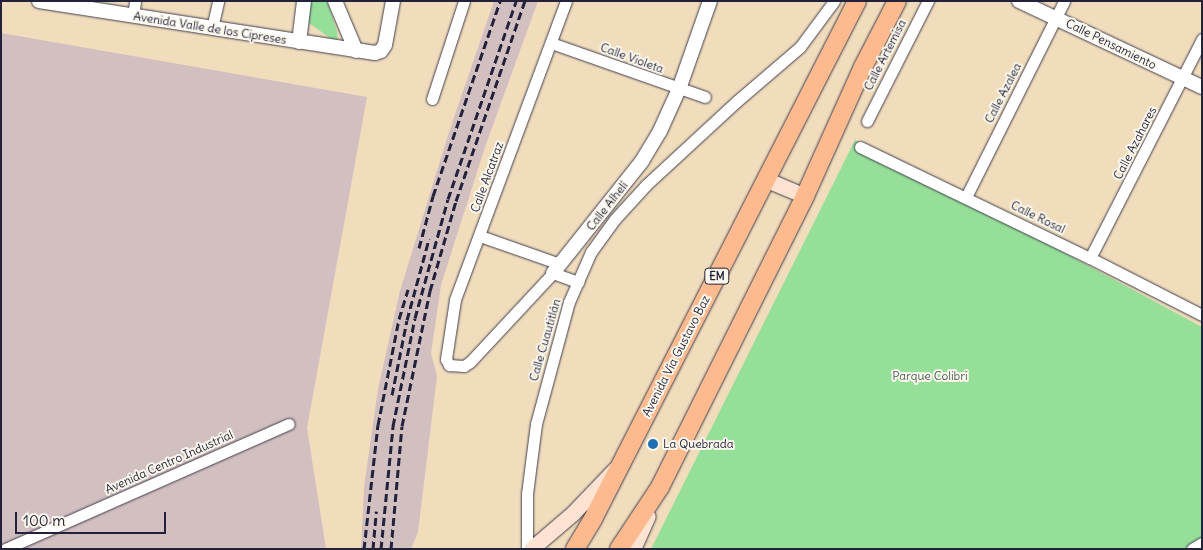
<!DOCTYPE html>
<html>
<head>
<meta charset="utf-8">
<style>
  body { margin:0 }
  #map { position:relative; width:1203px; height:550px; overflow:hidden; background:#f1ddbc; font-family:Delius,sans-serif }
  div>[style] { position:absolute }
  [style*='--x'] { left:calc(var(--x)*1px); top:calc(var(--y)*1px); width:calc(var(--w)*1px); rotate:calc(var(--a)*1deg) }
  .industrial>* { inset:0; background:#d2bfc0 }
  .green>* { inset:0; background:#96df99 }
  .roads { filter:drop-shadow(0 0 1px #413e4e) drop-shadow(0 0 1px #413e4e) }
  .minor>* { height:11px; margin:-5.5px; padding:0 5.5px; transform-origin:5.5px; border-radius:5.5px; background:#fff }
  .tertiary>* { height:14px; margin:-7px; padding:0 7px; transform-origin:7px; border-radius:7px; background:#fff }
  .secondary>* { height:15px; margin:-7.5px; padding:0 7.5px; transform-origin:7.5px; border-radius:7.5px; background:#fee3d2 }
  .primary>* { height:18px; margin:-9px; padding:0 9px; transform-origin:9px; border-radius:9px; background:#fcba8e }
  .rail>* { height:3px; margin-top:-1.5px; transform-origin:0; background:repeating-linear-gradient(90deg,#22223b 0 8px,transparent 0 12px) }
  .dots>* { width:14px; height:14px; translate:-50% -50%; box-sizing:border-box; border:2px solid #fbf7ec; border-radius:50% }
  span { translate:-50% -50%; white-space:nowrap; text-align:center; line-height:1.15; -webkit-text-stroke:4px #fbf7ec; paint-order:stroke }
  .shield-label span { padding:1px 4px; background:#fbf7ec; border:1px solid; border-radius:4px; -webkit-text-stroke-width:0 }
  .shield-label { font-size:11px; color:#22223b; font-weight:700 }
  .street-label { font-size:12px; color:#22223b }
  .park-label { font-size:12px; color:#455b57 }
  .poi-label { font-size:12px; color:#22223b }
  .left { translate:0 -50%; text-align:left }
  .frame { position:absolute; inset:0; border:2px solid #22223b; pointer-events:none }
  .scale { position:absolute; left:15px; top:512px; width:151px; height:22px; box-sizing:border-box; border:2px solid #22223b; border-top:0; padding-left:6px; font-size:15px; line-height:18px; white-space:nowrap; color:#22223b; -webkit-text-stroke:4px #fbf7ec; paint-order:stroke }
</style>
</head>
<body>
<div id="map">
  <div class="industrial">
    <i style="clip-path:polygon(494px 1px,538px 1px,485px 147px,441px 285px,431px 353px,437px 376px,418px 532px,411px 549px,361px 549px,364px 487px,378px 389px,400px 291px,449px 132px)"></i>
    <i style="clip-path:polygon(1px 33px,367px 97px,307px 428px,326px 549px,1px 549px)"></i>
  </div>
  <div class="green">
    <i style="clip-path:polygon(309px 1px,327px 1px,337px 31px,338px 44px,305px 20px)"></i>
    <i style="clip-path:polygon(855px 140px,1202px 327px,1202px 541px,1187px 549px,651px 549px)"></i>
  </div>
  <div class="roads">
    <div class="minor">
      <i style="--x:566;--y:1;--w:319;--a:110.4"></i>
      <i style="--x:455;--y:300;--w:60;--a:98.7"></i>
      <i style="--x:446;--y:359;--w:7;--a:63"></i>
      <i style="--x:449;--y:365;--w:15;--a:4"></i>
      <i style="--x:464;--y:366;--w:7;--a:-34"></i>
      <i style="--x:470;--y:362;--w:122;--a:-47"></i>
      <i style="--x:553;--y:273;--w:27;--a:20"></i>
      <i style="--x:133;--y:16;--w:15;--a:-82"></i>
      <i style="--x:212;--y:28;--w:28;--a:-77"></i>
      <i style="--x:551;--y:43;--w:163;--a:19.3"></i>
      <i style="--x:432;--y:99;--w:103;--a:-71.9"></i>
      <i style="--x:867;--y:121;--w:135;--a:-63.1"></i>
      <i style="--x:860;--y:147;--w:255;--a:25.8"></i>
      <i style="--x:1090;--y:258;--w:126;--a:27"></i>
      <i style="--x:966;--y:197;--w:219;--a:-63.4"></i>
      <i style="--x:480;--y:236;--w:85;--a:19.3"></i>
      <i style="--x:1090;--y:258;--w:246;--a:-62.9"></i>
      <i style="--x:5;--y:549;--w:310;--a:-23.8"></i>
      <i style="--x:527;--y:549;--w:55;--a:-90"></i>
      <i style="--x:527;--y:494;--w:71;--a:-82.7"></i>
      <i style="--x:536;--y:424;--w:126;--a:-74.9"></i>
      <i style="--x:569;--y:302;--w:55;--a:-66.3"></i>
      <i style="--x:591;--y:252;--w:41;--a:-54"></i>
      <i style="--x:615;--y:219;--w:46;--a:-47.6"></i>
      <i style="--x:646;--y:185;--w:124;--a:-42.7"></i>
      <i style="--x:737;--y:101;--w:83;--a:-40.6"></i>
      <i style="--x:800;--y:47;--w:57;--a:-53.5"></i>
      <i style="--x:1192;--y:549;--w:12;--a:-31"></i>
    </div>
    <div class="tertiary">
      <i style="--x:39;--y:1;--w:340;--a:8.8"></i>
      <i style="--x:375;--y:53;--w:6;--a:-18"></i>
      <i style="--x:381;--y:51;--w:7;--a:-56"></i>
      <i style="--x:385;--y:45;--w:45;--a:-79.7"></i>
      <i style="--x:335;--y:1;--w:54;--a:67.2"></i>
      <i style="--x:1019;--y:1;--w:202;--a:25.2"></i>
      <i style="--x:299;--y:42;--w:41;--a:-83"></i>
      <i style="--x:553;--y:273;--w:143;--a:-51.5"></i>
      <i style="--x:642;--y:161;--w:35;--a:-59"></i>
      <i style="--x:660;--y:131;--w:46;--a:-65.7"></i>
      <i style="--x:679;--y:89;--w:93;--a:-70.6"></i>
    </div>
    <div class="secondary">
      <i style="--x:767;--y:180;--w:41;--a:22.8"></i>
      <i style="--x:531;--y:549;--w:55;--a:-40.6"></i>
      <i style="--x:573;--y:513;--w:61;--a:-46.3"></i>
      <i style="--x:633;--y:549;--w:36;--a:-66"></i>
    </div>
    <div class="primary">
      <i style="--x:575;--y:549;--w:35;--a:-59"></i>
      <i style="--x:593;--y:519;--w:581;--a:-62.99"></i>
      <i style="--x:619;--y:549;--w:74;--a:-56.5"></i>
      <i style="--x:660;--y:487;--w:325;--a:-63.5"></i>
      <i style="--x:805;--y:196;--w:141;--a:-65.8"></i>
      <i style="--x:863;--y:67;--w:74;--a:-62.7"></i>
    </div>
  </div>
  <div class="rail">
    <i style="--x:419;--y:248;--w:54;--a:-74.9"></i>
    <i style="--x:433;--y:196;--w:206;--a:-71"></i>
    <i style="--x:392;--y:395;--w:76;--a:-78.7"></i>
    <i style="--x:407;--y:320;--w:84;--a:-74.8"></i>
    <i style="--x:364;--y:549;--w:125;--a:-83.6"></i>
    <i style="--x:378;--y:425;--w:108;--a:-78.8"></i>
    <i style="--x:399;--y:319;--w:31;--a:-73"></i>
    <i style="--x:373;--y:549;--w:38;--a:-85"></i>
    <i style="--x:381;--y:549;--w:124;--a:-84.4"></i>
    <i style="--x:393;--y:426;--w:110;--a:-78.5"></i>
    <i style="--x:415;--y:318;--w:123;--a:-74.5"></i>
    <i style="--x:448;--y:199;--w:209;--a:-71"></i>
    <i style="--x:391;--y:549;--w:123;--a:-84.9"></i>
    <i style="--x:402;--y:426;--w:138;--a:-78.3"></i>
    <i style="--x:430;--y:291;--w:94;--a:-73.9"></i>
    <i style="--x:456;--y:201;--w:212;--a:-71"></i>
  </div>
  <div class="dots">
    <i style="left:653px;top:444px;background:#1f6fb2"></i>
  </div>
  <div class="shield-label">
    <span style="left:717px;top:276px">EM</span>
  </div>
  <div class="street-label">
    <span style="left:210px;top:28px;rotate:9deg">Avenida Valle de los Cipreses</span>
    <span style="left:1111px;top:44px;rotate:26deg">Calle Pensamiento</span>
    <span style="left:885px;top:55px;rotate:-63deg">Calle Artemisa</span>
    <span style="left:632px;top:58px;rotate:20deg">Calle Violeta</span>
    <span style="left:1003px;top:93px;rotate:-63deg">Calle Azalea</span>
    <span style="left:1135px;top:143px;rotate:-63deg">Calle Azahares</span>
    <span style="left:487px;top:177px;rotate:-70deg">Calle Alcatraz</span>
    <span style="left:607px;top:206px;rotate:-52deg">Calle Alhelí</span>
    <span style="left:1038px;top:217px;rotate:26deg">Calle Rosal</span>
    <span style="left:545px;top:340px;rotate:-74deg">Calle Cuautitlán</span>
    <span style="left:676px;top:356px;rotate:-63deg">Avenida Vía Gustavo Baz</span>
    <span style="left:169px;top:462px;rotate:-24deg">Avenida Centro Industrial</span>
  </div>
  <div class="park-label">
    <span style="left:930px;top:376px">Parque Colibri</span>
  </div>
  <div class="poi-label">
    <span class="left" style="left:663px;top:444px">La Quebrada</span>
  </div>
  <div class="frame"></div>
  <div class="scale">100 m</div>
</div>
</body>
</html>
